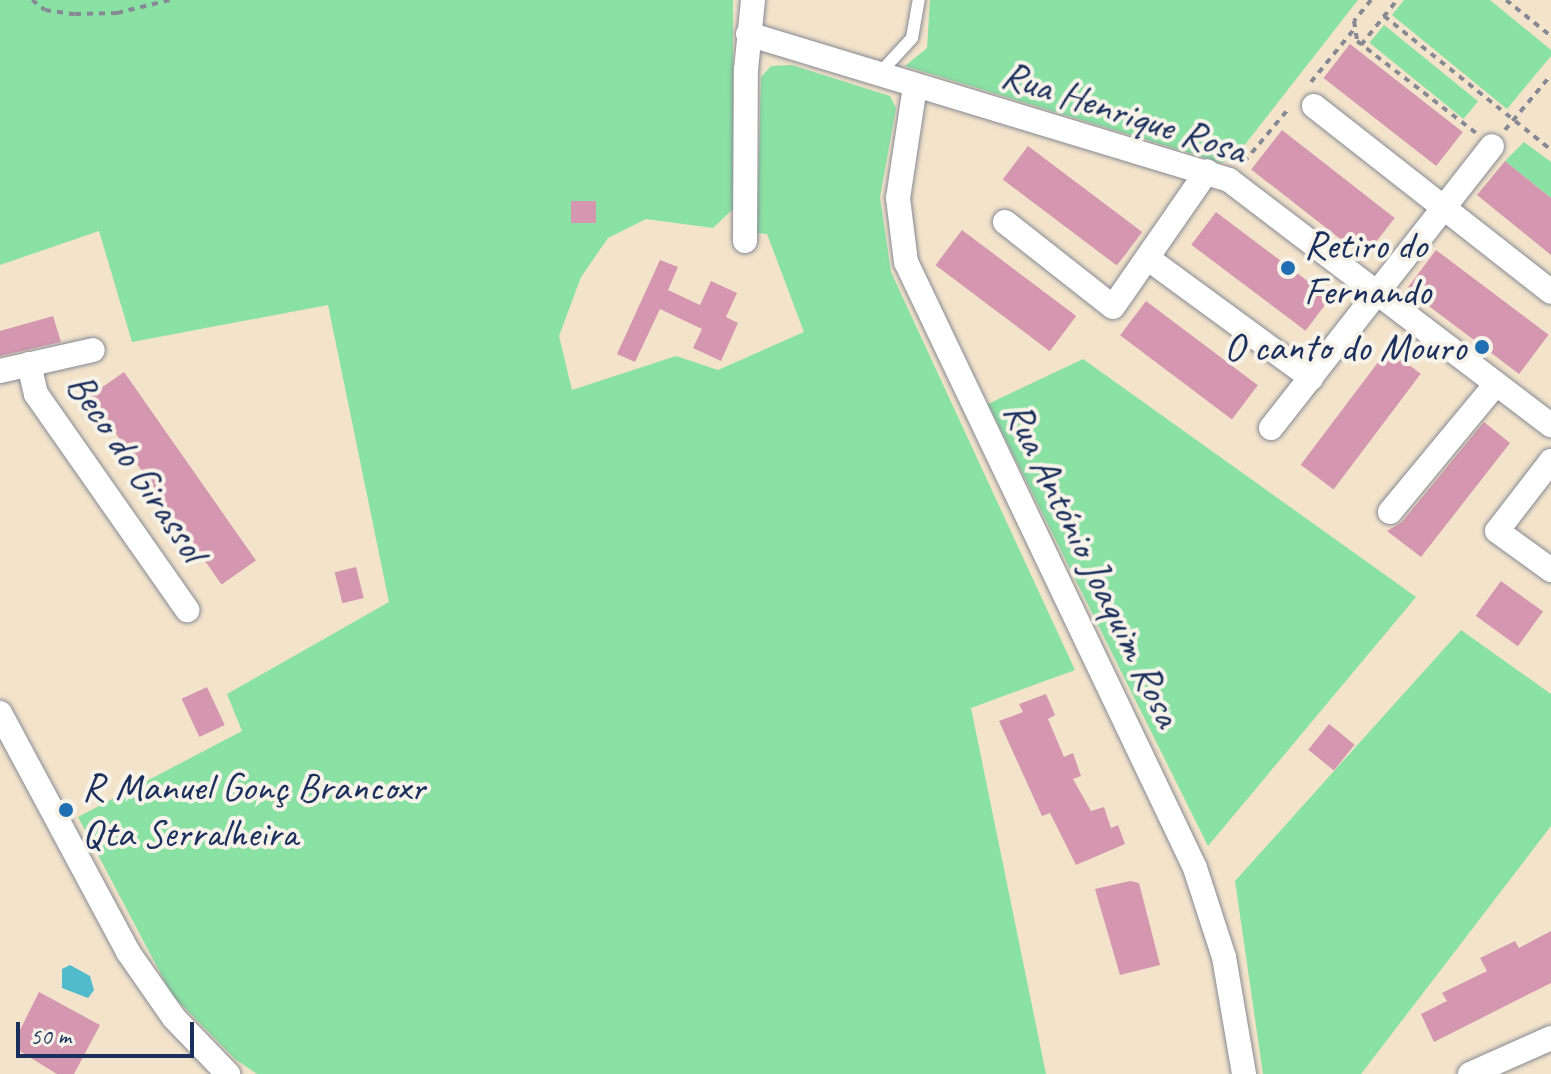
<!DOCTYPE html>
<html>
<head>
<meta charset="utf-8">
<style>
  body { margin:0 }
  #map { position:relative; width:1551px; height:1074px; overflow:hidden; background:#f2e3ca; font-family:Caveat,sans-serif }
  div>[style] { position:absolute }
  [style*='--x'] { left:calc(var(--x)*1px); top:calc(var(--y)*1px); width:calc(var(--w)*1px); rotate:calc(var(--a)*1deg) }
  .green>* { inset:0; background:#8ae1a4; transform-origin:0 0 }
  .water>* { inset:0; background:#51bbce }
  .building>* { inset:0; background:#d597af; transform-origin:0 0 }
  .path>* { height:4px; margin-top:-2px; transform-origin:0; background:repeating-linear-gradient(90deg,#868994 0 6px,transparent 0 12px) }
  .roads { filter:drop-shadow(0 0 2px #868994) drop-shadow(0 0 2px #868994) }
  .lane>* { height:12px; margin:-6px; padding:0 6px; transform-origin:6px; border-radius:6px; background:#fff }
  .street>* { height:24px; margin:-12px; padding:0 12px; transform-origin:12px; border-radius:12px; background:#fff }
  .dots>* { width:22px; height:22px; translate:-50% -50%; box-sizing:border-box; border:4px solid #f7f3e8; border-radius:50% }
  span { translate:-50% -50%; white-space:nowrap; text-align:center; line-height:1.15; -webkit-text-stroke:8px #f7f3e8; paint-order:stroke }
  .street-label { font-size:40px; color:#1b2f5e }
  .poi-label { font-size:40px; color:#1b2f5e }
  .left { translate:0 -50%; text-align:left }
  .right { translate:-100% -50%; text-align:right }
  .scale { position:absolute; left:16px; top:1022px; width:178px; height:36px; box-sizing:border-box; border:4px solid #1b2f5e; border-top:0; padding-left:10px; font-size:24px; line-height:28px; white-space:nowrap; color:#1b2f5e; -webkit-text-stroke:6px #f7f3e8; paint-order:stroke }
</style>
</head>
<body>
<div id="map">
  <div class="green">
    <i style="clip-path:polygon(0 0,733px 0,733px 209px,713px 228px,646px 219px,608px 238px,581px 277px,559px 336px,572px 390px,676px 356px,718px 370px,804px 332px,767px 234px,757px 233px,761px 77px,771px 66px,792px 65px,890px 96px,896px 108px,880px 197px,891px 272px,1075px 670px,971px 708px,1046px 1074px,257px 1074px,235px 1059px,172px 995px,78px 817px,242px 731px,227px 694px,389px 602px,328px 305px,132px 342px,99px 231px,0 265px)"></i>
    <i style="clip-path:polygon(930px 0,1358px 0,1236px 156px,1222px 163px,905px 66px,927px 48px)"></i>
    <i style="clip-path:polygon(1404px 0,1490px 0,1551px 50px,1551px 56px,1507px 109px,1392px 15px)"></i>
    <i style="left:1384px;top:25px;width:121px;height:23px;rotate:39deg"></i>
    <i style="clip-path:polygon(1524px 142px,1551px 162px,1551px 198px,1505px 161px)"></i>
    <i style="clip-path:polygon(1083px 359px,1416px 597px,1208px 846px,988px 404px)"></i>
    <i style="clip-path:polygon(1461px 630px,1551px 694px,1551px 826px,1361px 1074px,1263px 1074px,1235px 881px)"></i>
  </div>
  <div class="water">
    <i style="clip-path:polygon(70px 965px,90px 976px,94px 990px,88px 998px,62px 988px,62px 969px)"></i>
  </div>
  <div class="building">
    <i style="left:1350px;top:44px;width:143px;height:43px;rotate:38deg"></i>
    <i style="left:1282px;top:130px;width:143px;height:50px;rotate:38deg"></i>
    <i style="left:1028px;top:146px;width:143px;height:42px;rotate:37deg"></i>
    <i style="clip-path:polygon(1505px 161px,1551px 198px,1551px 255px,1477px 195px)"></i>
    <i style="left:571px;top:201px;width:25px;height:22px"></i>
    <i style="left:1216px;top:212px;width:143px;height:41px;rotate:37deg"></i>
    <i style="left:962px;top:230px;width:143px;height:44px;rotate:37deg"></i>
    <i style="left:1436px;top:250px;width:141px;height:49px;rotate:37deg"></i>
    <i style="clip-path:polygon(660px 260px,678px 267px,668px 290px,700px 305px,711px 281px,737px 293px,726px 317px,738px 323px,721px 361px,693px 348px,702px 329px,660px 309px,635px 362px,617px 354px)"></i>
    <i style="left:1146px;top:301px;width:140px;height:43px;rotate:37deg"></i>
    <i style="clip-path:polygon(53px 316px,61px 342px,0 356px,0 331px)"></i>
    <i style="left:1388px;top:349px;width:41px;height:145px;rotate:37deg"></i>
    <i style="left:124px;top:372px;width:230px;height:42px;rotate:55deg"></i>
    <i style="clip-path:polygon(1484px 422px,1510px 443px,1421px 557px,1387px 531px,1402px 522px)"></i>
    <i style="left:356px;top:567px;width:32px;height:22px;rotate:76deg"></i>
    <i style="left:1501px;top:581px;width:52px;height:43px;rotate:36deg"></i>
    <i style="left:207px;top:687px;width:42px;height:28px;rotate:65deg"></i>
    <i style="clip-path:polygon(1046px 694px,1055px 715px,1048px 719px,1064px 757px,1073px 753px,1081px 776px,1073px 779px,1091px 811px,1104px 807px,1111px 828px,1118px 825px,1125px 844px,1076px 865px,1050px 813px,1042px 816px,999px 721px,1023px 712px,1019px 704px)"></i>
    <i style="left:1329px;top:724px;width:33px;height:33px;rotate:39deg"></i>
    <i style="clip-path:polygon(1130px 881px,1139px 883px,1160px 965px,1120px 975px,1095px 889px)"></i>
    <i style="clip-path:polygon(1551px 931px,1551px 983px,1434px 1042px,1421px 1014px,1447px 1001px,1442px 993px,1487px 971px,1480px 958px,1515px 941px,1519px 948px)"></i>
    <i style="clip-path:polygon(39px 992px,100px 1025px,74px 1074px,57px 1074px,18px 1050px,20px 1030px)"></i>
  </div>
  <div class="path">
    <i style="--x:32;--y:0;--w:16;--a:38"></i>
    <i style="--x:45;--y:10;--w:30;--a:8"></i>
    <i style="--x:75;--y:14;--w:42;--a:-1.4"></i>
    <i style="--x:117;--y:13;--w:54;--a:-14"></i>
    <i style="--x:1371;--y:0;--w:27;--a:129"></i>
    <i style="--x:1354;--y:21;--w:20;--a:81"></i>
    <i style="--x:1357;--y:41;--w:150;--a:37.7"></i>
    <i style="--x:1506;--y:0;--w:58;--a:38.7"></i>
    <i style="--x:1384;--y:16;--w:214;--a:38.7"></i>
    <i style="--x:1361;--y:45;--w:58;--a:-51.3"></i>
    <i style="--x:1311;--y:82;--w:70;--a:-50.8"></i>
    <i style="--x:1505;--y:130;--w:72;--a:-50.1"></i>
    <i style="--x:1244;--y:162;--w:72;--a:-50.1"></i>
  </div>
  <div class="roads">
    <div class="lane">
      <i style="--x:878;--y:75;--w:50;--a:-47.4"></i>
      <i style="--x:912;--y:38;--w:39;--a:-80"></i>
    </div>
    <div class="street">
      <i style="--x:748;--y:34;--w:503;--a:16.88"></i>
      <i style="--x:1229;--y:180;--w:405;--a:37.3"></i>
      <i style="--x:915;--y:86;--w:113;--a:98.6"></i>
      <i style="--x:898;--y:198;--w:64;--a:82.9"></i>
      <i style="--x:906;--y:262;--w:671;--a:64.5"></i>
      <i style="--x:1195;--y:868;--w:94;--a:72"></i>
      <i style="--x:1224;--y:957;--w:119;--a:80.3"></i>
      <i style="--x:1314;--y:106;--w:301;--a:38.1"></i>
      <i style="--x:1005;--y:222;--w:137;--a:38.2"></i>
      <i style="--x:1113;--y:307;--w:165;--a:-55.3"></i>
      <i style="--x:745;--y:241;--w:171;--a:-89.7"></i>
      <i style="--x:746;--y:70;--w:70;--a:-84.3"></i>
      <i style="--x:1150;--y:260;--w:200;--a:36.2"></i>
      <i style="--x:29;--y:364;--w:31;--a:77"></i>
      <i style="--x:36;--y:394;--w:264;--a:55"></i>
      <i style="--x:0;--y:371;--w:95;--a:-12.7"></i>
      <i style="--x:1271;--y:428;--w:358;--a:-51.9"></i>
      <i style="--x:1551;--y:461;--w:88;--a:127.6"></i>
      <i style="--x:1497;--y:531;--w:67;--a:35.8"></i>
      <i style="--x:1390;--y:512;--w:166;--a:-50.4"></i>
      <i style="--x:0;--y:713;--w:271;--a:61.8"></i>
      <i style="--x:128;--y:952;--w:80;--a:55.1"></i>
      <i style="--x:174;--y:1018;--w:78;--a:46"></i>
      <i style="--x:1470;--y:1074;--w:89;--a:-24"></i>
    </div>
  </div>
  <div class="dots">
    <i style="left:1288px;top:268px;background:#1f6fb2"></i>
    <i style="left:1482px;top:347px;background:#1f6fb2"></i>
    <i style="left:66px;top:810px;background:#1f6fb2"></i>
  </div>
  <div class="street-label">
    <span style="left:1124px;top:112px;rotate:18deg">Rua Henrique Rosa</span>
    <span style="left:137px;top:467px;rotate:56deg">Beco do Girassol</span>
    <span style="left:1093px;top:564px;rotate:64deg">Rua António Joaquim Rosa</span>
  </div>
  <div class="poi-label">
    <span class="left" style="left:1304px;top:268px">Retiro do<br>Fernando</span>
    <span class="right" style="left:1466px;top:347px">O canto do Mouro</span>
    <span class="left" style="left:82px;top:810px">R Manuel Gonç Brancoxr<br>Qta Serralheira</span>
  </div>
  <div class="scale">50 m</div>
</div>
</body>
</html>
